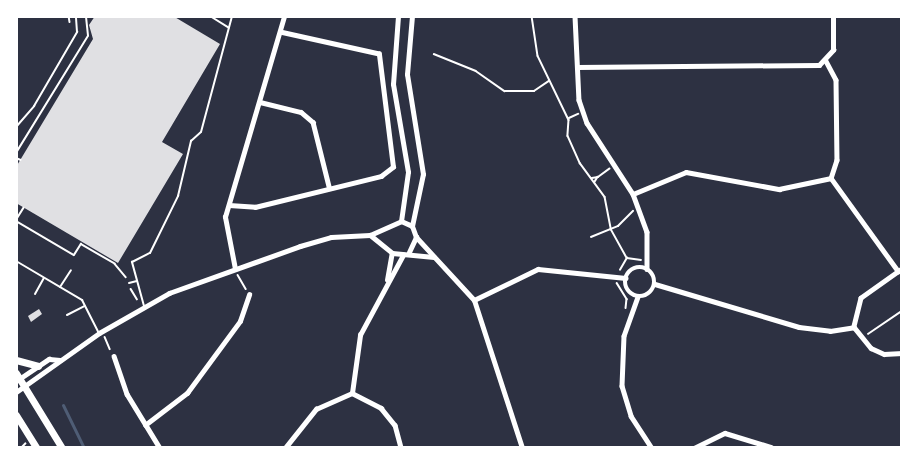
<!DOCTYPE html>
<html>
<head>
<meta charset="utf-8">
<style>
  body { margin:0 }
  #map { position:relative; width:918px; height:464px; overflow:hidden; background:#2d3142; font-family:Mulish,sans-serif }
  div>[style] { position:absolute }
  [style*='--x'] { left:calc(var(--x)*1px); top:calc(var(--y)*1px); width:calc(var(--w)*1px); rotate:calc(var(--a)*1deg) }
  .stream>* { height:3px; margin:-1.5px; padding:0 1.5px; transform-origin:1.5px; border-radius:1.5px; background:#4f5d75 }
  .building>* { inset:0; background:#e0e0e3 }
  .path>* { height:1.5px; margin:-0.75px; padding:0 0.75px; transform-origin:0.75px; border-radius:0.75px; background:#fff }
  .service>* { height:2px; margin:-1px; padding:0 1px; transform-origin:1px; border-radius:1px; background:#fff }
  .minor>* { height:4.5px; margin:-2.25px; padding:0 2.25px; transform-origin:2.25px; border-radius:2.25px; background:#fff }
  .minor>.ring { margin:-2.25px; padding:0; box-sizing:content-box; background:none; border:4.5px solid #fff; border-radius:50% }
  .tertiary>* { height:5px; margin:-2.5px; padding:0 2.5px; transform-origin:2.5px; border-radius:2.5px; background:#fff }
  .primary>* { height:7px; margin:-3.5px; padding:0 3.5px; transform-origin:3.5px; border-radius:3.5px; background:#fff }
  span { translate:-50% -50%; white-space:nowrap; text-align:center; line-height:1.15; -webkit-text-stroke:5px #fff; paint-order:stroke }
  .frame { position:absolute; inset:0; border:18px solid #fff; pointer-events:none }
</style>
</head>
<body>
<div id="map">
  <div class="stream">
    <i style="--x:63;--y:405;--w:48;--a:64"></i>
  </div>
  <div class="building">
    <i style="clip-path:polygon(95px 16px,173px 16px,220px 44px,162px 142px,183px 154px,118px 263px,16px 203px,16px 167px,93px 39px,89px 25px)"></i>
    <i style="clip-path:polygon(39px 309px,42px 314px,31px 322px,28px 316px)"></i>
  </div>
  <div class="path">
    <i style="--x:69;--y:16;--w:6;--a:81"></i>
    <i style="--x:532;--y:16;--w:40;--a:81.5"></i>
    <i style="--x:538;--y:56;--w:71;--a:64.2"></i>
    <i style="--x:569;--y:120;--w:16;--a:94"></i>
    <i style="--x:568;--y:136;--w:30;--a:66"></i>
    <i style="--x:580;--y:163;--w:42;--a:53.7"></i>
    <i style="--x:605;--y:197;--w:33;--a:79"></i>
    <i style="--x:611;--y:229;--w:33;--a:61"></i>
    <i style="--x:434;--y:54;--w:45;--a:22"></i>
    <i style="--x:476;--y:71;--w:35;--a:35"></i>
    <i style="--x:505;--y:91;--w:29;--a:0"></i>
    <i style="--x:534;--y:91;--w:18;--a:-34"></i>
    <i style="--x:569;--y:118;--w:10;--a:-24"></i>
    <i style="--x:16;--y:153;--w:137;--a:-58.4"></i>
    <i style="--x:88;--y:36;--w:20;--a:-96"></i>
    <i style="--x:16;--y:158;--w:5;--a:22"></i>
    <i style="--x:598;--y:177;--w:14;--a:-36"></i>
    <i style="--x:592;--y:178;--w:6;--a:-9"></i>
    <i style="--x:598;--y:177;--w:6;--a:121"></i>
    <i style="--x:24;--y:208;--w:15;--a:122"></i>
    <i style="--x:16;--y:221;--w:67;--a:30.4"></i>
    <i style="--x:74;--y:255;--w:13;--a:-58"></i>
    <i style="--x:81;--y:244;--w:39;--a:30"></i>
    <i style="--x:115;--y:264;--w:17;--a:50"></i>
    <i style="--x:591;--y:237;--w:29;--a:-22"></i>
    <i style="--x:618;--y:226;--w:21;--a:-45"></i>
    <i style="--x:620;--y:270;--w:14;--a:-60"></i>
    <i style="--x:627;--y:258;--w:14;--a:8"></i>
    <i style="--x:238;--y:275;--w:16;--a:60"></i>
    <i style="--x:617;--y:283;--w:19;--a:58"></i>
    <i style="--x:627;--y:299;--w:9;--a:96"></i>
    <i style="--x:131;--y:289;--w:12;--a:59"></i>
    <i style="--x:868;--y:334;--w:41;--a:-34.1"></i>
    <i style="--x:105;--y:337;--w:13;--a:67"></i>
    <i style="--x:21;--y:448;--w:6;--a:-45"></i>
  </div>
  <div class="service">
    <i style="--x:210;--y:16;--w:22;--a:32"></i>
    <i style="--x:16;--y:127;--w:28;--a:-49"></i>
    <i style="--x:34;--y:106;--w:86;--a:-59.8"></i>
    <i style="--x:77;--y:32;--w:16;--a:-94"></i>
    <i style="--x:16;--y:261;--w:77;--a:30.6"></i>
    <i style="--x:82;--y:300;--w:35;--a:63"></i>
    <i style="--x:129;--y:283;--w:8;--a:-14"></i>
    <i style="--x:60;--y:287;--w:20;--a:-57"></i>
    <i style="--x:35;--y:294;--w:18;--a:-61"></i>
    <i style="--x:144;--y:306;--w:46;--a:-105.3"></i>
    <i style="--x:132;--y:262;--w:20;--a:-27"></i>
    <i style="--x:150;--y:253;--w:64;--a:-63.8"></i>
    <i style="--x:178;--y:196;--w:57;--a:-76.7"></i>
    <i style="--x:191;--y:141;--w:13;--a:-42"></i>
    <i style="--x:201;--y:132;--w:120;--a:-75"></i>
    <i style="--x:67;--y:315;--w:20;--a:-27"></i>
  </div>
  <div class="minor">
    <i style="--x:575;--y:16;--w:84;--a:87.3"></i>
    <i style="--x:579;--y:100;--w:24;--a:71"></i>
    <i style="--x:587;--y:123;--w:85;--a:57.1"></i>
    <i style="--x:633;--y:194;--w:40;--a:69.8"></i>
    <i style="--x:647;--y:232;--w:37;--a:90"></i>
    <i style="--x:826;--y:61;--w:21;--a:62"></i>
    <i style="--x:836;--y:80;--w:80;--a:89.3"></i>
    <i style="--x:837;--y:160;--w:19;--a:108"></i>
    <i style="--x:577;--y:67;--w:242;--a:-0.5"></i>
    <i style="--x:819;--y:65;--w:21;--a:-47"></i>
    <i style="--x:833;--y:50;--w:34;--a:-90"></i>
    <i style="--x:260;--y:102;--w:42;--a:13.7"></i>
    <i style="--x:301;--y:112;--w:16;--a:40"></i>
    <i style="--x:313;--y:122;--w:66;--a:76"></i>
    <i style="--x:633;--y:194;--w:57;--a:-22.5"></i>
    <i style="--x:686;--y:172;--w:95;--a:10.4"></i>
    <i style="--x:779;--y:189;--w:53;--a:-11.9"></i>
    <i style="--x:831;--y:178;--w:115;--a:54.2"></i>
    <i style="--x:229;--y:205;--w:26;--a:4"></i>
    <i style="--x:255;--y:207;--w:130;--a:-13.8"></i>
    <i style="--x:381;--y:176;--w:15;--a:-37"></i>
    <i style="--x:393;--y:167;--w:114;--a:-97.1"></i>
    <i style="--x:379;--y:54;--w:101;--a:-167.5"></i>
    <i class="ring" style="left:625px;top:267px;width:25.5px;height:25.5px"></i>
    <i style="--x:235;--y:269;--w:53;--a:-100.9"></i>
    <i style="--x:225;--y:217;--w:209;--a:-73.6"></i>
    <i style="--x:902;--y:269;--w:50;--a:144.7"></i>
    <i style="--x:861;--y:298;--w:30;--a:104"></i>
    <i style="--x:854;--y:327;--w:27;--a:51"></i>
    <i style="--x:871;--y:348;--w:14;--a:25"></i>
    <i style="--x:884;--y:354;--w:18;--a:-3"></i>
    <i style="--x:387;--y:280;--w:27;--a:-80"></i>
    <i style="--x:655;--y:284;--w:150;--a:16.6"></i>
    <i style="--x:799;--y:327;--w:31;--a:7"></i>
    <i style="--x:830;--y:331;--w:24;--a:-9"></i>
    <i style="--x:638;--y:297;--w:41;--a:109.7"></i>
    <i style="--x:624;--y:336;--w:50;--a:92.3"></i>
    <i style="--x:622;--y:386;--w:31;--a:73"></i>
    <i style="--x:631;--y:416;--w:38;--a:57"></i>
    <i style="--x:474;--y:300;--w:71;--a:-25.8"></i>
    <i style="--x:538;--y:269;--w:88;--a:5.8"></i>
    <i style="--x:114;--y:356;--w:40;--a:71.1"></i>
    <i style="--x:127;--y:394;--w:63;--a:58.6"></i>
    <i style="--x:352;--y:393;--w:59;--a:-82.1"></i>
    <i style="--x:360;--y:335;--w:91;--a:-61.7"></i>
    <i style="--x:145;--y:425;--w:53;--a:-37.3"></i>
    <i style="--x:187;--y:393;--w:89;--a:-53.6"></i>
    <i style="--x:240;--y:321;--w:28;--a:-71"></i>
    <i style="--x:285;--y:448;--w:50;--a:-51.5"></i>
    <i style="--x:316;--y:409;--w:39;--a:-24"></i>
    <i style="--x:352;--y:393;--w:33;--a:27"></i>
    <i style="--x:381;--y:408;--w:22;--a:51"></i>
    <i style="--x:395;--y:425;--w:24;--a:75"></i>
    <i style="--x:694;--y:448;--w:34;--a:-26"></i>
    <i style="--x:725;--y:433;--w:48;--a:16.9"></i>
  </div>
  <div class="tertiary">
    <i style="--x:398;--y:16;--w:68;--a:94.2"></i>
    <i style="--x:393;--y:84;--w:89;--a:80.3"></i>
    <i style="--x:408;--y:172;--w:49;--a:98.1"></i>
    <i style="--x:412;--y:226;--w:53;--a:-78.1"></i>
    <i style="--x:423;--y:174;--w:101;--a:-99.1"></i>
    <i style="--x:407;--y:74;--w:58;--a:-85.1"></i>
    <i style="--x:370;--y:235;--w:28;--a:39"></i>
    <i style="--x:392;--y:253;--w:42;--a:5.4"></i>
    <i style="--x:409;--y:252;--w:17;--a:-65"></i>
    <i style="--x:16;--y:381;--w:40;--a:-34"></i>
    <i style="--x:49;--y:359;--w:11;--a:5"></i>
    <i style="--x:16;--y:392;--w:102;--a:-35.4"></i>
    <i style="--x:99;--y:333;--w:81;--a:-29.7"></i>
    <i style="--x:169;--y:293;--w:139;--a:-19.7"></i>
    <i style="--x:300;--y:246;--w:32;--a:-16"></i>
    <i style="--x:331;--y:237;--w:39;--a:-3"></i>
    <i style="--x:370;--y:235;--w:34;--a:-24"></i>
    <i style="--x:401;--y:221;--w:12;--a:24"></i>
    <i style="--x:412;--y:226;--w:12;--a:70"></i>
    <i style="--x:416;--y:237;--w:86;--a:47.4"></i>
    <i style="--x:474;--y:300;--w:156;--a:72"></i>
  </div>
  <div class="primary">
    <i style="--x:16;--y:360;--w:23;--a:15"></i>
    <i style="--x:16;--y:373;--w:88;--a:58.5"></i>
    <i style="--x:16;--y:415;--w:39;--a:58"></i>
  </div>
  <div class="frame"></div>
</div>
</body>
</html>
